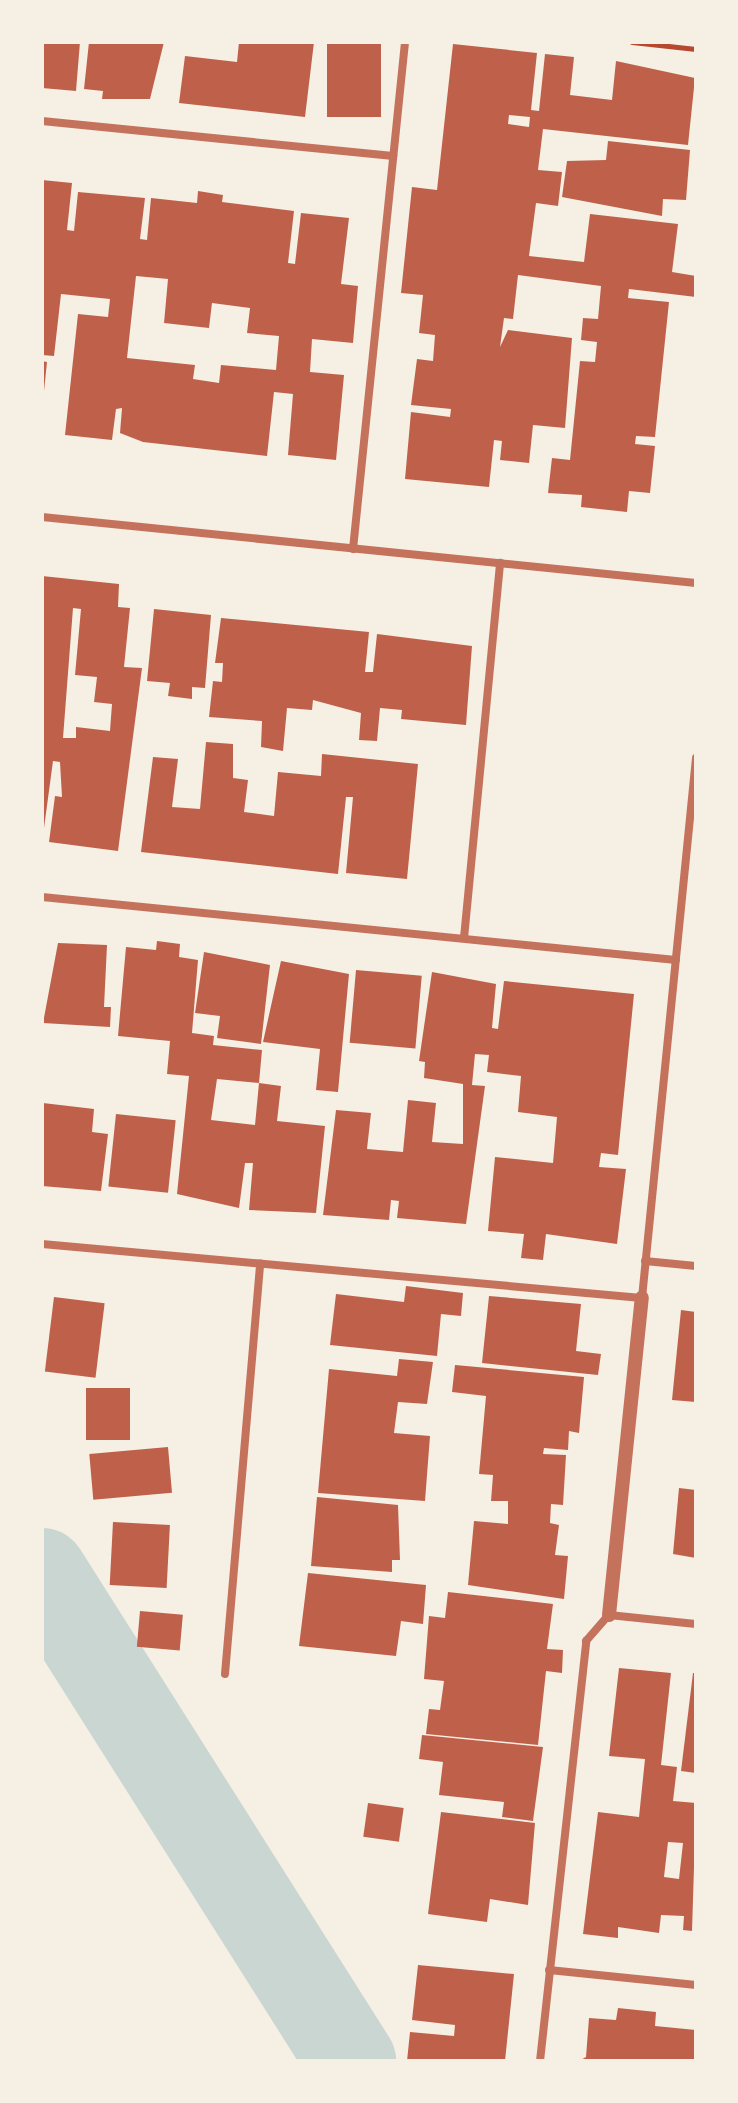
<!DOCTYPE html>
<html>
<head>
<meta charset="utf-8">
<style>
  body { margin:0 }
  #map { position:relative; width:738px; height:2103px; overflow:hidden; background:#f6efe4; font-family:Mulish,sans-serif }
  div>[style] { position:absolute }
  [style*='--x'] { left:calc(var(--x)*1px); top:calc(var(--y)*1px); width:calc(var(--w)*1px); rotate:calc(var(--a)*1deg) }
  .river>* { height:90px; margin:-45px; padding:0 45px; transform-origin:45px; border-radius:45px; background:#c9d6d2 }
  .building>* { inset:0; background:#bf614a; transform-origin:0 0 }
  .path>* { height:5px; margin:-2.5px; padding:0 2.5px; transform-origin:2.5px; border-radius:2.5px; background:#b5482f }
  .minor>* { height:8px; margin:-4px; padding:0 4px; transform-origin:4px; border-radius:4px; background:#c5725c }
  .tertiary>* { height:14px; margin:-7px; padding:0 7px; transform-origin:7px; border-radius:7px; background:#c5725c }
  span { translate:-50% -50%; white-space:nowrap; text-align:center; line-height:1.15; -webkit-text-stroke:6px #f6efe4; paint-order:stroke }
  .frame { position:absolute; inset:0; border:44px solid #f6efe4; pointer-events:none }
</style>
</head>
<body>
<div id="map">
  <div class="river">
    <i style="--x:42;--y:1573;--w:578;--a:57.66"></i>
  </div>
  <div class="building">
    <i style="clip-path:polygon(42px 42px,80px 42px,76px 91px,42px 88px)"></i>
    <i style="clip-path:polygon(89px 42px,164px 42px,150px 99px,102px 99px,103px 91px,84px 89px)"></i>
    <i style="clip-path:polygon(239px 42px,314px 42px,305px 117px,179px 103px,185px 56px,237px 62px)"></i>
    <i style="left:327px;top:42px;width:54px;height:75px"></i>
    <i style="clip-path:polygon(evenodd,453px 44px,537px 53px,531px 110px,539px 111px,545px 54px,574px 57px,570px 95px,612px 100px,616px 61px,695px 78px,688px 145px,543px 129px,538px 170px,562px 172px,558px 206px,536px 203px,529px 256px,584px 262px,590px 214px,678px 224px,672px 272px,696px 276px,696px 297px,629px 289px,628px 298px,669px 302px,655px 437px,636px 436px,635px 444px,655px 446px,650px 493px,629px 491px,627px 512px,581px 507px,582px 495px,548px 493px,552px 458px,570px 460px,580px 361px,595px 362px,597px 342px,581px 340px,583px 318px,598px 319px,601px 286px,518px 275px,513px 319px,504px 318px,500px 347px,508px 330px,572px 338px,565px 428px,533px 425px,529px 463px,500px 460px,502px 441px,494px 440px,489px 487px,405px 479px,411px 412px,450px 417px,451px 409px,411px 405px,417px 359px,433px 361px,435px 335px,419px 333px,423px 295px,401px 293px,412px 187px,437px 190px,453px 44px,509px 115px,530px 117px,529px 127px,508px 124px,509px 115px)"></i>
    <i style="clip-path:polygon(608px 141px,690px 150px,686px 200px,663px 199px,662px 216px,562px 197px,567px 161px,606px 160px)"></i>
    <i style="clip-path:polygon(evenodd,42px 180px,72px 183px,67px 230px,74px 231px,78px 192px,145px 198px,140px 239px,147px 240px,151px 198px,197px 203px,198px 191px,223px 195px,222px 202px,294px 211px,288px 263px,295px 264px,301px 213px,349px 218px,341px 284px,358px 286px,353px 343px,312px 339px,310px 372px,344px 375px,336px 460px,288px 455px,293px 394px,274px 392px,267px 456px,143px 442px,120px 433px,122px 408px,116px 409px,112px 440px,65px 435px,78px 314px,108px 317px,110px 299px,61px 294px,54px 356px,42px 355px,42px 180px,136px 276px,168px 279px,164px 323px,209px 328px,212px 303px,250px 308px,247px 333px,279px 336px,276px 370px,221px 365px,219px 383px,193px 379px,195px 365px,127px 358px,136px 276px)"></i>
    <i style="clip-path:polygon(42px 361px,47px 362px,44px 391px,42px 390px)"></i>
    <i style="clip-path:polygon(evenodd,42px 576px,119px 584px,118px 607px,130px 608px,124px 667px,142px 668px,118px 851px,49px 842px,55px 796px,62px 797px,60px 762px,53px 761px,42px 843px,42px 576px,73px 608px,81px 609px,75px 675px,97px 677px,94px 702px,112px 704px,110px 731px,76px 727px,76px 738px,63px 738px,73px 608px)"></i>
    <i style="clip-path:polygon(154px 609px,211px 615px,205px 688px,192px 687px,192px 699px,168px 696px,170px 683px,147px 681px)"></i>
    <i style="clip-path:polygon(221px 618px,369px 632px,365px 672px,373px 672px,377px 634px,472px 646px,466px 725px,401px 719px,402px 710px,380px 708px,377px 741px,359px 740px,361px 713px,313px 700px,312px 710px,287px 708px,283px 751px,261px 747px,262px 721px,209px 717px,213px 681px,222px 682px,223px 663px,215px 663px)"></i>
    <i style="clip-path:polygon(206px 742px,233px 744px,233px 778px,248px 780px,244px 812px,274px 816px,278px 772px,321px 776px,322px 754px,418px 764px,407px 879px,346px 873px,353px 797px,346px 797px,338px 874px,141px 852px,153px 757px,178px 759px,172px 807px,200px 809px)"></i>
    <i style="clip-path:polygon(157px 941px,180px 944px,179px 957px,198px 960px,192px 1033px,214px 1036px,213px 1045px,262px 1050px,259px 1083px,217px 1079px,211px 1120px,255px 1125px,259px 1083px,281px 1086px,277px 1121px,325px 1126px,316px 1213px,249px 1210px,253px 1163px,245px 1163px,239px 1208px,177px 1194px,189px 1076px,167px 1074px,170px 1041px,118px 1036px,126px 947px,156px 950px)"></i>
    <i style="clip-path:polygon(58px 943px,107px 945px,104px 1007px,111px 1007px,110px 1027px,43px 1023px)"></i>
    <i style="clip-path:polygon(204px 952px,270px 965px,261px 1044px,217px 1038px,220px 1016px,195px 1013px)"></i>
    <i style="clip-path:polygon(281px 961px,349px 974px,338px 1092px,316px 1090px,320px 1049px,263px 1042px)"></i>
    <i style="left:356px;top:970px;width:66px;height:73px;rotate:5deg"></i>
    <i style="clip-path:polygon(432px 972px,496px 984px,492px 1028px,498px 1029px,504px 981px,634px 994px,618px 1155px,601px 1153px,599px 1167px,626px 1169px,617px 1244px,546px 1234px,543px 1260px,521px 1258px,524px 1234px,488px 1231px,495px 1157px,553px 1163px,557px 1117px,518px 1112px,521px 1076px,487px 1072px,489px 1055px,475px 1054px,472px 1085px,485px 1086px,466px 1224px,397px 1218px,399px 1201px,391px 1200px,389px 1220px,323px 1215px,336px 1110px,371px 1113px,367px 1149px,403px 1152px,408px 1100px,436px 1103px,432px 1142px,463px 1144px,463px 1084px,424px 1078px,425px 1062px,419px 1061px)"></i>
    <i style="clip-path:polygon(43px 1103px,94px 1109px,92px 1132px,108px 1134px,101px 1191px,42px 1186px)"></i>
    <i style="left:116px;top:1114px;width:60px;height:73px;rotate:6deg"></i>
    <i style="clip-path:polygon(406px 1286px,463px 1293px,461px 1316px,441px 1314px,437px 1356px,330px 1345px,336px 1294px,404px 1302px)"></i>
    <i style="clip-path:polygon(489px 1296px,581px 1304px,576px 1351px,601px 1354px,598px 1375px,482px 1363px)"></i>
    <i style="left:54px;top:1297px;width:51px;height:75px;rotate:7deg"></i>
    <i style="clip-path:polygon(681px 1310px,696px 1312px,696px 1402px,672px 1400px)"></i>
    <i style="clip-path:polygon(399px 1359px,433px 1362px,427px 1404px,398px 1402px,394px 1433px,430px 1436px,425px 1501px,318px 1493px,329px 1369px,397px 1376px)"></i>
    <i style="clip-path:polygon(455px 1365px,584px 1377px,579px 1433px,569px 1431px,568px 1450px,544px 1448px,543px 1454px,566px 1455px,563px 1505px,551px 1504px,550px 1523px,559px 1525px,555px 1555px,568px 1556px,564px 1599px,468px 1585px,474px 1521px,508px 1524px,508px 1501px,491px 1501px,493px 1475px,479px 1474px,486px 1396px,452px 1392px)"></i>
    <i style="left:86px;top:1388px;width:44px;height:52px"></i>
    <i style="left:168px;top:1447px;width:46px;height:79px;rotate:85deg"></i>
    <i style="clip-path:polygon(679px 1488px,696px 1490px,696px 1558px,673px 1554px)"></i>
    <i style="clip-path:polygon(317px 1497px,398px 1505px,400px 1560px,392px 1560px,392px 1572px,311px 1566px)"></i>
    <i style="left:113px;top:1522px;width:57px;height:63px;rotate:3deg"></i>
    <i style="clip-path:polygon(308px 1573px,426px 1585px,423px 1624px,401px 1621px,396px 1656px,299px 1646px)"></i>
    <i style="clip-path:polygon(448px 1592px,553px 1604px,547px 1649px,563px 1650px,562px 1673px,546px 1671px,538px 1745px,426px 1734px,429px 1709px,440px 1710px,444px 1681px,424px 1679px,429px 1616px,445px 1618px)"></i>
    <i style="left:140px;top:1611px;width:43px;height:36px;rotate:5deg"></i>
    <i style="clip-path:polygon(evenodd,619px 1668px,671px 1673px,661px 1765px,677px 1767px,673px 1801px,696px 1803px,692px 1931px,683px 1930px,684px 1916px,661px 1915px,659px 1933px,618px 1927px,618px 1938px,583px 1934px,598px 1812px,639px 1817px,645px 1759px,609px 1756px,619px 1668px,668px 1842px,683px 1843px,679px 1879px,664px 1877px,668px 1842px)"></i>
    <i style="clip-path:polygon(693px 1673px,696px 1673px,696px 1773px,681px 1771px)"></i>
    <i style="clip-path:polygon(422px 1735px,543px 1747px,533px 1821px,502px 1817px,504px 1802px,439px 1795px,443px 1762px,419px 1759px)"></i>
    <i style="left:368px;top:1803px;width:36px;height:34px;rotate:8deg"></i>
    <i style="clip-path:polygon(441px 1812px,535px 1823px,528px 1905px,490px 1899px,487px 1922px,428px 1914px)"></i>
    <i style="clip-path:polygon(418px 1965px,514px 1974px,505px 2061px,407px 2061px,410px 2032px,454px 2036px,455px 2025px,412px 2020px)"></i>
    <i style="clip-path:polygon(618px 2008px,656px 2012px,655px 2026px,696px 2030px,696px 2061px,579px 2061px,586px 2057px,589px 2018px,616px 2020px)"></i>
  </div>
  <div class="path">
    <i style="--x:632;--y:42;--w:64;--a:6.2"></i>
  </div>
  <div class="minor">
    <i style="--x:42;--y:121;--w:353;--a:5.7"></i>
    <i style="--x:42;--y:517;--w:657;--a:5.76"></i>
    <i style="--x:353;--y:549;--w:510;--a:-84.14"></i>
    <i style="--x:42;--y:897;--w:637;--a:5.67"></i>
    <i style="--x:464;--y:938;--w:377;--a:-84.5"></i>
    <i style="--x:42;--y:1244;--w:602;--a:5.14"></i>
    <i style="--x:642;--y:1298;--w:543;--a:-84.29"></i>
    <i style="--x:645;--y:1261;--w:51;--a:5.6"></i>
    <i style="--x:225;--y:1674;--w:412;--a:-85.1"></i>
    <i style="--x:549;--y:1970;--w:148;--a:5.8"></i>
    <i style="--x:540;--y:2061;--w:423;--a:-83.7"></i>
    <i style="--x:586;--y:1641;--w:35;--a:-49"></i>
    <i style="--x:609;--y:1615;--w:87;--a:5.9"></i>
  </div>
  <div class="tertiary">
    <i style="--x:609;--y:1615;--w:319;--a:-84.1"></i>
  </div>
  <div class="frame"></div>
</div>
</body>
</html>
